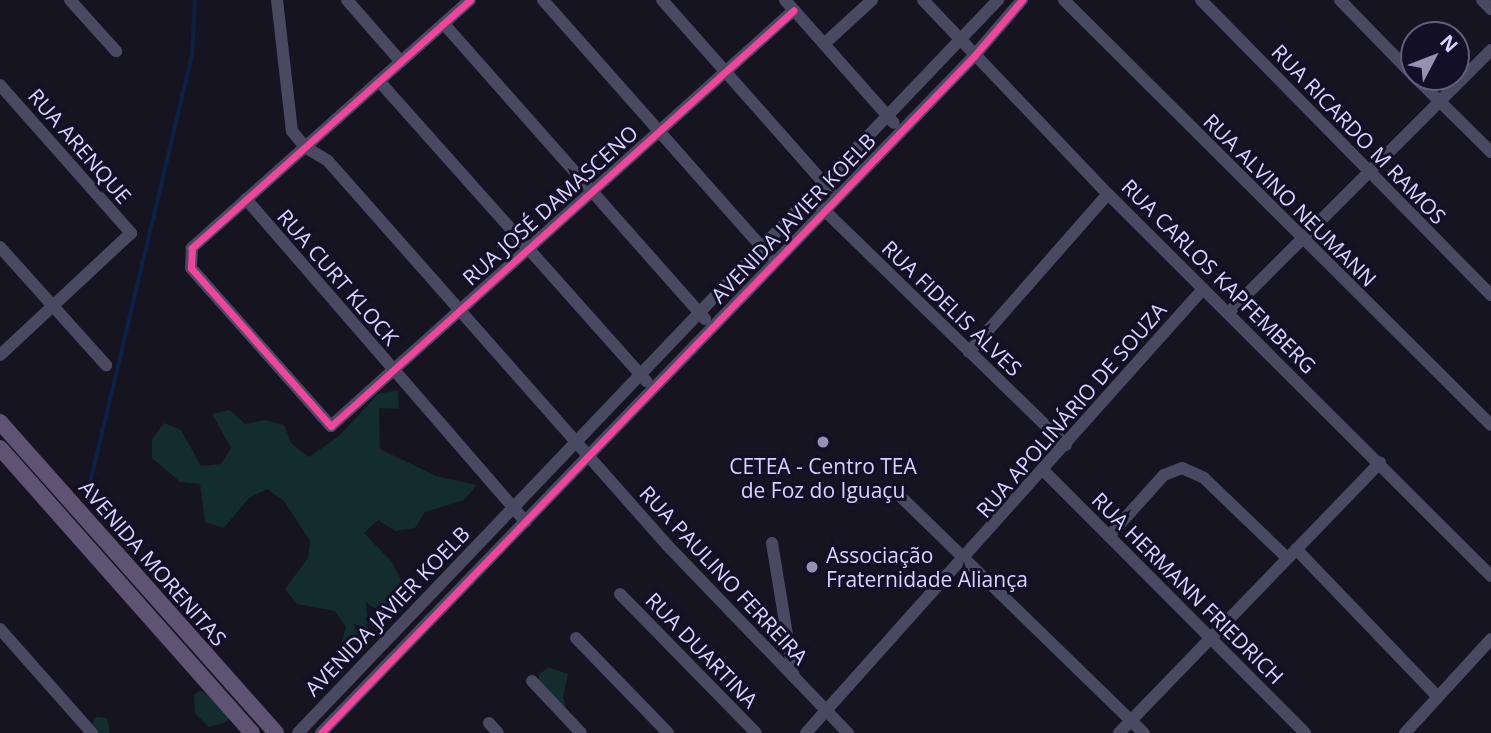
<!DOCTYPE html>
<html>
<head>
<meta charset="utf-8">
<style>
  body { margin:0 }
  #map { position:relative; width:1491px; height:733px; overflow:hidden; background:#161421; font-family:"Open Sans",sans-serif }
  div>[style] { position:absolute }
  [style*='--x'] { left:calc(var(--x)*1px); top:calc(var(--y)*1px); width:calc(var(--w)*1px); rotate:calc(var(--a)*1deg) }
  .green>* { inset:0; background:#132c2d }
  .stream>* { height:3.5px; margin:-1.75px; padding:0 1.75px; transform-origin:1.75px; border-radius:1.75px; background:#0d2144 }
  .minor>* { height:12px; margin:-6px; padding:0 6px; transform-origin:6px; border-radius:6px; background:#4a4962 }
  .major>* { height:16px; margin:-8px; padding:0 8px; transform-origin:8px; border-radius:8px; background:#5e5373 }
  .cycleway>* { height:7px; margin:-3.5px; padding:0 3.5px; transform-origin:3.5px; border-radius:3.5px; background:#ed469a }
  .dots>* { width:19px; height:19px; translate:-50% -50%; box-sizing:border-box; border:4px solid #130f26; border-radius:50% }
  span { translate:-50% -50%; white-space:nowrap; text-align:center; line-height:1.15; -webkit-text-stroke:6px #130f26; paint-order:stroke }
  .street-label { font-size:21px; color:#d9d4ff }
  .poi-label { font-size:21px; color:#d9d4ff }
  .left { translate:0 -50%; text-align:left }
  .north { position:absolute; left:1400px; top:21px; width:70px; height:70px; box-sizing:border-box; background:#130f26; border:2px solid #625e7d; border-radius:50%; rotate:48deg; font-size:19px; font-weight:700; line-height:28px; text-align:center; color:#d9d4ff }
  .north::after { content:''; display:block; margin:auto; width:24px; height:32px; background:#9591b1; clip-path:polygon(50% 0,100% 100%,50% 72%,0 100%) }
</style>
</head>
<body>
<div id="map">
  <div class="green">
    <i style="clip-path:polygon(398px 390px,399px 409px,379px 408px,380px 449px,436px 476px,477px 485px,464px 500px,425px 512px,415px 528px,395px 531px,378px 520px,364px 533px,392px 562px,402px 582px,380px 614px,366px 602px,368px 622px,360px 641px,341px 645px,346px 627px,335px 611px,297px 604px,285px 589px,308px 558px,310px 541px,284px 501px,267px 489px,249px 498px,224px 528px,205px 522px,200px 484px,180px 482px,152px 458px,152px 439px,164px 423px,181px 430px,201px 466px,221px 464px,231px 448px,212px 414px,230px 410px,245px 424px,265px 420px,284px 425px,292px 444px,309px 457px,339px 436px,378px 394px)"></i>
    <i style="clip-path:polygon(548px 667px,568px 674px,563px 697px,566px 708px,539px 683px,539px 675px)"></i>
    <i style="clip-path:polygon(201px 690px,231px 715px,227px 722px,209px 727px,195px 713px,194px 695px)"></i>
    <i style="clip-path:polygon(96px 717px,107px 718px,110px 733px,95px 733px,91px 726px)"></i>
  </div>
  <div class="stream">
    <i style="--x:88;--y:492;--w:450;--a:-76.6"></i>
    <i style="--x:192;--y:54;--w:54;--a:-86.8"></i>
  </div>
  <div class="minor">
    <i style="--x:70;--y:0;--w:69;--a:48"></i>
    <i style="--x:277;--y:0;--w:132;--a:83.5"></i>
    <i style="--x:292;--y:131;--w:21;--a:51"></i>
    <i style="--x:305;--y:147;--w:27;--a:31"></i>
    <i style="--x:328;--y:161;--w:512;--a:48.56"></i>
    <i style="--x:667;--y:545;--w:261;--a:46.1"></i>
    <i style="--x:347;--y:0;--w:82;--a:48.9"></i>
    <i style="--x:470;--y:0;--w:373;--a:138.3"></i>
    <i style="--x:192;--y:248;--w:20;--a:93"></i>
    <i style="--x:191;--y:268;--w:211;--a:48.5"></i>
    <i style="--x:331;--y:426;--w:622;--a:-41.94"></i>
    <i style="--x:543;--y:0;--w:339;--a:48.5"></i>
    <i style="--x:662;--y:0;--w:254;--a:48.5"></i>
    <i style="--x:785;--y:0;--w:164;--a:48.5"></i>
    <i style="--x:923;--y:0;--w:268;--a:46.4"></i>
    <i style="--x:1108;--y:194;--w:541;--a:44.93"></i>
    <i style="--x:1064;--y:0;--w:602;--a:44.87"></i>
    <i style="--x:1201;--y:0;--w:414;--a:45.5"></i>
    <i style="--x:1340;--y:0;--w:106;--a:45.8"></i>
    <i style="--x:1482;--y:0;--w:13;--a:45"></i>
    <i style="--x:444;--y:24;--w:394;--a:48.5"></i>
    <i style="--x:824;--y:44;--w:65;--a:-42.5"></i>
    <i style="--x:1415;--y:77;--w:107;--a:44.6"></i>
    <i style="--x:379;--y:81;--w:402;--a:48.3"></i>
    <i style="--x:0;--y:85;--w:198;--a:48.5"></i>
    <i style="--x:131;--y:233;--w:179;--a:137"></i>
    <i style="--x:246;--y:199;--w:427;--a:49.1"></i>
    <i style="--x:820;--y:206;--w:343;--a:44.2"></i>
    <i style="--x:0;--y:247;--w:159;--a:48.1"></i>
    <i style="--x:1228;--y:313;--w:372;--a:-45"></i>
    <i style="--x:969;--y:352;--w:210;--a:-48.7"></i>
    <i style="--x:1044;--y:471;--w:370;--a:45.1"></i>
    <i style="--x:900;--y:496;--w:340;--a:44.2"></i>
    <i style="--x:1109;--y:536;--w:82;--a:-48"></i>
    <i style="--x:1164;--y:475;--w:19;--a:-21"></i>
    <i style="--x:1182;--y:468;--w:24;--a:24"></i>
    <i style="--x:1204;--y:478;--w:115;--a:43.9"></i>
    <i style="--x:772;--y:543;--w:136;--a:80.7"></i>
    <i style="--x:1296;--y:549;--w:205;--a:46.2"></i>
    <i style="--x:620;--y:594;--w:194;--a:45.6"></i>
    <i style="--x:0;--y:629;--w:139;--a:48.5"></i>
    <i style="--x:576;--y:638;--w:132;--a:45.9"></i>
    <i style="--x:532;--y:681;--w:71;--a:46.7"></i>
    <i style="--x:489;--y:723;--w:13;--a:48"></i>
    <i style="--x:298;--y:733;--w:1014;--a:-46.32"></i>
    <i style="--x:321;--y:733;--w:941;--a:-46.03"></i>
    <i style="--x:974;--y:56;--w:74;--a:-49.4"></i>
    <i style="--x:806;--y:733;--w:596;--a:-48.2"></i>
    <i style="--x:1119;--y:733;--w:376;--a:-46"></i>
    <i style="--x:1405;--y:733;--w:127;--a:-47.5"></i>
  </div>
  <div class="major">
    <i style="--x:0;--y:422;--w:416;--a:48.4"></i>
    <i style="--x:0;--y:448;--w:380;--a:48.5"></i>
  </div>
  <div class="cycleway">
    <i style="--x:470;--y:0;--w:373;--a:138.3"></i>
    <i style="--x:192;--y:248;--w:20;--a:93"></i>
    <i style="--x:191;--y:268;--w:211;--a:48.5"></i>
    <i style="--x:331;--y:426;--w:622;--a:-41.94"></i>
    <i style="--x:321;--y:733;--w:941;--a:-46.03"></i>
    <i style="--x:974;--y:56;--w:74;--a:-49.4"></i>
  </div>
  <div class="dots">
    <i style="left:823px;top:442px;background:#9591b1"></i>
    <i style="left:812px;top:567px;background:#9591b1"></i>
  </div>
  <div class="street-label">
    <span style="left:1359px;top:134px;rotate:46deg">RUA RICARDO M RAMOS</span>
    <span style="left:80px;top:146px;rotate:49deg">RUA ARENQUE</span>
    <span style="left:1290px;top:200px;rotate:45deg">RUA ALVINO NEUMANN</span>
    <span style="left:550px;top:205px;rotate:-42deg">RUA JOSÉ DAMASCENO</span>
    <span style="left:793px;top:218px;rotate:-46deg">AVENIDA JAVIER KOELB</span>
    <span style="left:1219px;top:276px;rotate:45deg">RUA CARLOS KAPFEMBERG</span>
    <span style="left:338px;top:277px;rotate:49deg">RUA CURT KLOCK</span>
    <span style="left:952px;top:308px;rotate:44deg">RUA FIDELIS ALVES</span>
    <span style="left:1071px;top:410px;rotate:-49deg">RUA APOLINÁRIO DE SOUZA</span>
    <span style="left:153px;top:563px;rotate:49deg">AVENIDA MORENITAS</span>
    <span style="left:724px;top:575px;rotate:47deg">RUA PAULINO FERREIRA</span>
    <span style="left:1188px;top:588px;rotate:45deg">RUA HERMANN FRIEDRICH</span>
    <span style="left:387px;top:611px;rotate:-46deg">AVENIDA JAVIER KOELB</span>
    <span style="left:702px;top:650px;rotate:46deg">RUA DUARTINA</span>
  </div>
  <div class="poi-label">
    <span style="left:823px;top:478px">CETEA - Centro TEA<br>de Foz do Iguaçu</span>
    <span class="left" style="left:826px;top:567px">Associação<br>Fraternidade Aliança</span>
  </div>
  <div class="north">N</div>
</div>
</body>
</html>
